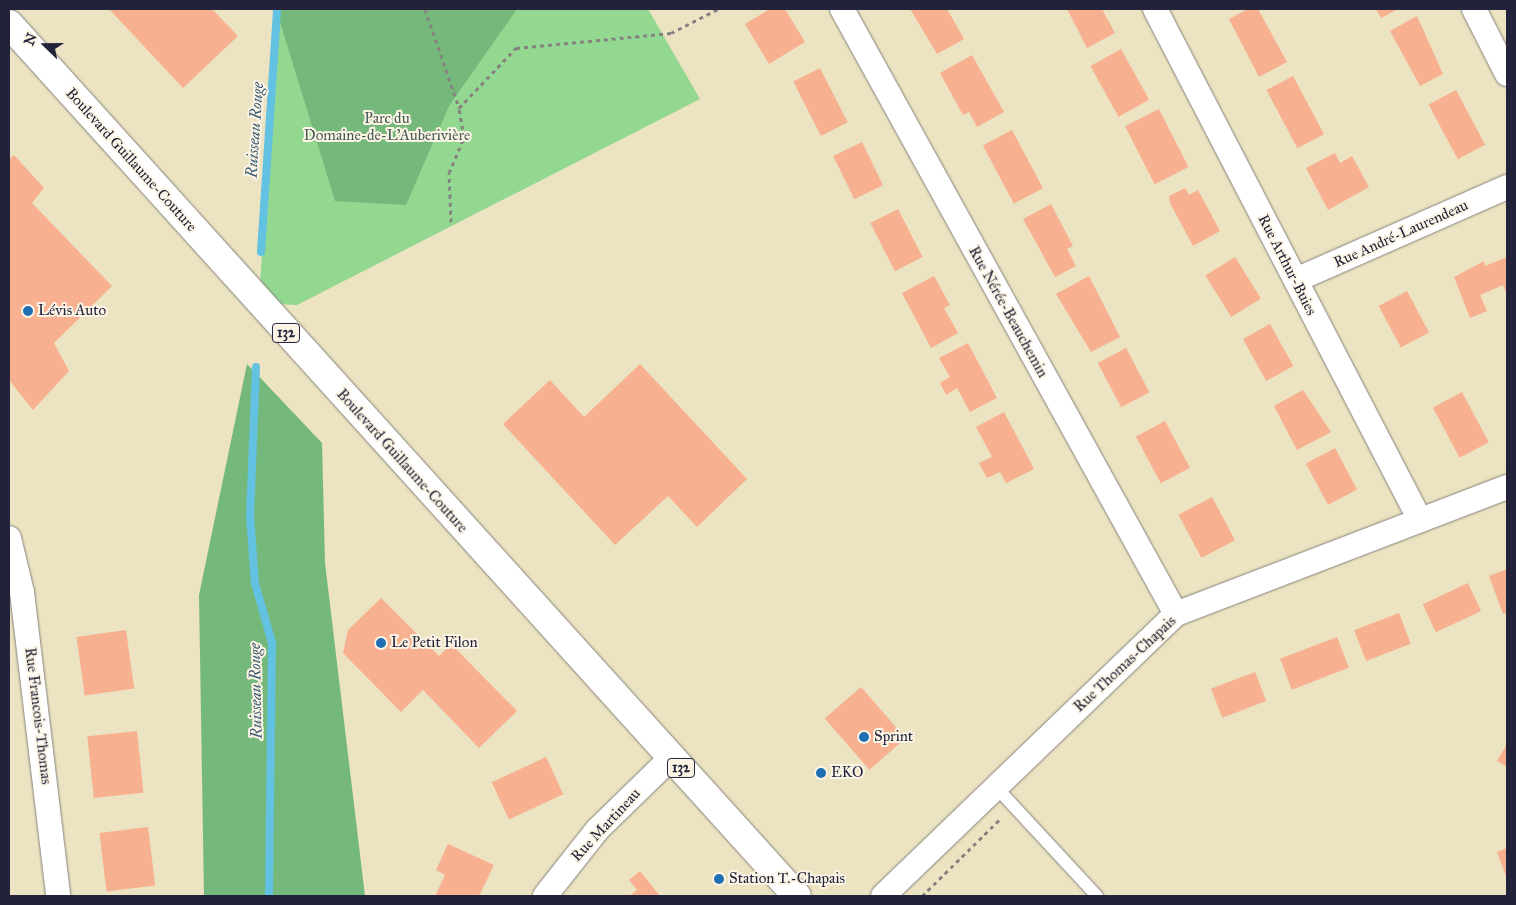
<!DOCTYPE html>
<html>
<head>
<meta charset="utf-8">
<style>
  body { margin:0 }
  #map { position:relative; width:1516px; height:905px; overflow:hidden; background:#ebe3c1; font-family:"IM FELL Great Primer",serif }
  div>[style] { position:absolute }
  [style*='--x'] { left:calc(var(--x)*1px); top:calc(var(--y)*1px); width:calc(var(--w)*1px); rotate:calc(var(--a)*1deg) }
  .green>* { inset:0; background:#92d891 }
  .forest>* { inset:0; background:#75b87b }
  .stream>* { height:8px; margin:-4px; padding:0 4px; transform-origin:4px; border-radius:4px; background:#63c1e1 }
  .building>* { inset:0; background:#f8b190; transform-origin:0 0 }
  .path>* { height:3px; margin-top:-1.5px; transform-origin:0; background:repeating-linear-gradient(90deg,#86827e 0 4px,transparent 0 8px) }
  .roads { filter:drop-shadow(0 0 1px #86827e) drop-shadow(0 0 1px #86827e) }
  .service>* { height:12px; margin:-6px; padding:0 6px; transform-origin:6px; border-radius:6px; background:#fff }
  .minor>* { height:24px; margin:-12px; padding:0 12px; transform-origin:12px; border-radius:12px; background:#fff }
  .primary>* { height:28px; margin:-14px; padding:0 14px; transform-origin:14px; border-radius:14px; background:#fff }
  .dots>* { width:14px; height:14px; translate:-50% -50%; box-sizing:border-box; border:2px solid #fcf5e5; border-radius:50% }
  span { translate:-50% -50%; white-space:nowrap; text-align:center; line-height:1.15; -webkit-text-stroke:4px #fcf5e5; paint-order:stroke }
  .shield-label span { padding:1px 4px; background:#fcf5e5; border:1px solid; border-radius:4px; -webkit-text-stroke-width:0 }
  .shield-label { font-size:14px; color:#22223b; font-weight:700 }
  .park-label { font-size:15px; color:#445955 }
  .street-label { font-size:15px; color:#22223b }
  .poi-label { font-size:15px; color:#22223b }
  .left { translate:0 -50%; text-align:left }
  .water-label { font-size:16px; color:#395a75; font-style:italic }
  .frame { position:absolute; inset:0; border:10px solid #22223b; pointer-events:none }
  .north { position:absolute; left:20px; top:20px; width:50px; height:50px; -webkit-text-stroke:4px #fcf5e5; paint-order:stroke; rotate:292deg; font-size:14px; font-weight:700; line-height:20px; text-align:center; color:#22223b }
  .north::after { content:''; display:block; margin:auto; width:18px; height:22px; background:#22223b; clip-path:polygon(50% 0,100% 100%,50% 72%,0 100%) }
</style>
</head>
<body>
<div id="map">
  <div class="green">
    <i style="clip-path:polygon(277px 9px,648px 9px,700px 99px,297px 305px,259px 303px)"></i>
  </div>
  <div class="forest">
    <i style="clip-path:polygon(276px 9px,517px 9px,449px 106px,406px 205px,335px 201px)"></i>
    <i style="clip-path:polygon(247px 364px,322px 443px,325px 563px,365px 896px,204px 896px,199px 595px)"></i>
  </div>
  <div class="stream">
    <i style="--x:261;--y:252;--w:244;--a:-86.2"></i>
    <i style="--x:256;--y:367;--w:148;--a:92.3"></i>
    <i style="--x:250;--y:515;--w:68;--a:85.8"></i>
    <i style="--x:255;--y:583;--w:62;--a:74.2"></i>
    <i style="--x:272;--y:643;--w:253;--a:90.7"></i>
  </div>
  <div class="building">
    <i style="clip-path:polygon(109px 9px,212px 9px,238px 36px,183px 88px)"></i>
    <i style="clip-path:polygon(770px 9px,785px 9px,805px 42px,769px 64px,745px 24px)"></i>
    <i style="clip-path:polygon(910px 9px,947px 9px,964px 39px,937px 54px)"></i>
    <i style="clip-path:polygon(1067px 9px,1102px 9px,1115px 33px,1087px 48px)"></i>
    <i style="clip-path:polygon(1248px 9px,1258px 9px,1287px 62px,1259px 77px,1229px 19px)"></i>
    <i style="clip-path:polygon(1376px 9px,1398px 9px,1381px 18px)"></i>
    <i style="clip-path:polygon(1417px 16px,1443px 74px,1420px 86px,1390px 31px)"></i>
    <i style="left:1121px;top:49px;width:58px;height:35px;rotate:61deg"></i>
    <i style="clip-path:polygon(972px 55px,1004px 112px,977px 127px,969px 112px,963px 115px,940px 73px)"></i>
    <i style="left:820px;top:68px;width:61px;height:30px;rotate:63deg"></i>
    <i style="left:1293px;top:76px;width:66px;height:30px;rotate:62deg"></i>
    <i style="left:1456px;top:90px;width:62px;height:31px;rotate:62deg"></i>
    <i style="left:1159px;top:109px;width:65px;height:38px;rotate:63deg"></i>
    <i style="left:1012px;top:130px;width:66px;height:33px;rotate:62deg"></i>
    <i style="left:862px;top:142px;width:48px;height:32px;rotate:64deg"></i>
    <i style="clip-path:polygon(1335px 153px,1340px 163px,1352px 156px,1369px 187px,1328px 210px,1306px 168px)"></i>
    <i style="clip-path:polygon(14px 155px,44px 188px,32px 203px,112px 286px,54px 343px,69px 371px,33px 410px,9px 380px,9px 159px)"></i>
    <i style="clip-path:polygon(1185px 188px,1189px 195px,1198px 190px,1220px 231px,1193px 246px,1170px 203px,1169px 196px)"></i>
    <i style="clip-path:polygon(1051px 204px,1073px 246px,1067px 249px,1076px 266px,1055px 277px,1023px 219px)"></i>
    <i style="left:898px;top:209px;width:54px;height:31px;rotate:63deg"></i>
    <i style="left:1235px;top:257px;width:49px;height:35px;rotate:58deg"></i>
    <i style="clip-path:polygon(1507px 257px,1507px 295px,1503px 285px,1480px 295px,1487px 311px,1470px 318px,1454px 277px,1484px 261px,1485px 266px)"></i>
    <i style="clip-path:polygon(934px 276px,950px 305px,944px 308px,958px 333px,931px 348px,902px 293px)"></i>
    <i style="clip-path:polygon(1089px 276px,1120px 337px,1091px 352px,1056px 294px)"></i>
    <i style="left:1407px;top:291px;width:47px;height:32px;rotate:62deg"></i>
    <i style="left:1270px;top:324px;width:48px;height:31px;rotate:61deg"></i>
    <i style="clip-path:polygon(968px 343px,997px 398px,970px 412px,957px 388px,946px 395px,940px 383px,950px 377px,939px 358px)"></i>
    <i style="left:1126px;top:348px;width:50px;height:32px;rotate:62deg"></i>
    <i style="clip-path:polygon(640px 364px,747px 479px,697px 527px,668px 496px,615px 545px,503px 424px,550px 380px,584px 417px)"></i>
    <i style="clip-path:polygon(1303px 390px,1331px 432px,1297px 450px,1274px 406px)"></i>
    <i style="left:1462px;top:392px;width:57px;height:33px;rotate:62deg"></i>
    <i style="clip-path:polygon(1004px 412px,1034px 469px,1006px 483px,1000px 472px,987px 478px,979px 463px,992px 457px,976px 427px)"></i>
    <i style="left:1165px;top:421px;width:53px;height:33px;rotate:62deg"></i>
    <i style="left:1335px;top:448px;width:47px;height:33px;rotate:62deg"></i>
    <i style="left:1212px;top:497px;width:49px;height:38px;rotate:62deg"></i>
    <i style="clip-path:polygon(1507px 569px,1507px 612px,1503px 614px,1489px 576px)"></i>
    <i style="left:1468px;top:583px;width:31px;height:50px;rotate:65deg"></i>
    <i style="clip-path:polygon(381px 598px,439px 656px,451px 644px,517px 711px,479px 748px,423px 690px,401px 712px,343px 653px,348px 630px)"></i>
    <i style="left:1399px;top:613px;width:33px;height:48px;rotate:69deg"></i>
    <i style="left:126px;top:630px;width:59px;height:50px;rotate:82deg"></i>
    <i style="left:1337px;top:637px;width:33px;height:61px;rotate:69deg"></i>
    <i style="left:1255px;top:672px;width:31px;height:47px;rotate:69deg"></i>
    <i style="left:861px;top:687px;width:68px;height:48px;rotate:49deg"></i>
    <i style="left:137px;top:731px;width:62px;height:50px;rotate:84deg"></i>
    <i style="clip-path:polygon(1507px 744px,1507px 767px,1497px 761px)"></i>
    <i style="left:546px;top:757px;width:41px;height:60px;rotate:65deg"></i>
    <i style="left:148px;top:827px;width:59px;height:49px;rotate:83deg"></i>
    <i style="clip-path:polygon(448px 844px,494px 865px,479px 896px,435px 896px,445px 875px,436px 870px)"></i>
    <i style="clip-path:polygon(1507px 848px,1507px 879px,1497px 852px)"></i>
    <i style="clip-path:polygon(640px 871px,660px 896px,629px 896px,637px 890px,629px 880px)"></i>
  </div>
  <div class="path">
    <i style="--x:425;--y:9;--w:105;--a:71"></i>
    <i style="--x:451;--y:222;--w:49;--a:-92.3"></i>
    <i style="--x:449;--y:173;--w:39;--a:-67"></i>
    <i style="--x:464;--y:137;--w:29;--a:-100"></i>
    <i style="--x:459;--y:108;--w:83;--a:-46.5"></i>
    <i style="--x:516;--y:48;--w:156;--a:-5.5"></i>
    <i style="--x:671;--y:33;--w:53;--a:-27.1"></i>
    <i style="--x:922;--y:896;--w:110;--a:-44.6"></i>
  </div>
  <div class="roads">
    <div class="service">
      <i style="--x:996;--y:787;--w:149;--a:47.2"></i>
    </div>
    <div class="minor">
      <i style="--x:842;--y:9;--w:691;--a:61.1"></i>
      <i style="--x:1155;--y:9;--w:576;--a:62.59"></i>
      <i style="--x:1474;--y:9;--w:73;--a:63.1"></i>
      <i style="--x:1296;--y:280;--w:231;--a:-23.8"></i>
      <i style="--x:9;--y:538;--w:56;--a:76.5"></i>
      <i style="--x:22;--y:592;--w:306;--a:83.2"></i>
      <i style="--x:545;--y:896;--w:85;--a:-51.7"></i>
      <i style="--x:598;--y:829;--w:102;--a:-44.2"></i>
      <i style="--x:883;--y:896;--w:407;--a:-43.9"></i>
      <i style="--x:1176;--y:614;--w:355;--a:-21"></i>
    </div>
    <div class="primary">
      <i style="--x:9;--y:24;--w:1175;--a:47.9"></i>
    </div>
  </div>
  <div class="dots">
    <i style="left:28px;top:311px;background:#1f6fb2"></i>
    <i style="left:381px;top:643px;background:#1f6fb2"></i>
    <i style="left:864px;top:737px;background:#1f6fb2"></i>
    <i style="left:821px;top:773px;background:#1f6fb2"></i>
    <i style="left:719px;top:879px;background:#1f6fb2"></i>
  </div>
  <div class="shield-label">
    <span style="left:286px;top:333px">132</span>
    <span style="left:681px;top:768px">132</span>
  </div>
  <div class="park-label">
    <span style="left:387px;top:127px">Parc du<br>Domaine-de-L'Auberivière</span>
  </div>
  <div class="street-label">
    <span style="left:131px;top:160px;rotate:48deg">Boulevard Guillaume-Couture</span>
    <span style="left:1401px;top:234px;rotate:-24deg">Rue André-Laurendeau</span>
    <span style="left:1287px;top:265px;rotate:63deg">Rue Arthur-Buies</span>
    <span style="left:1008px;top:312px;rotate:61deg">Rue Nérée-Beauchemin</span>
    <span style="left:402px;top:461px;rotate:48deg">Boulevard Guillaume-Couture</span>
    <span style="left:1125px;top:664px;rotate:-43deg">Rue Thomas-Chapais</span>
    <span style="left:38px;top:716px;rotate:83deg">Rue Francois-Thomas</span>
    <span style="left:606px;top:825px;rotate:-47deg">Rue Martineau</span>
  </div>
  <div class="poi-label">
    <span class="left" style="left:38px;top:311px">Lévis Auto</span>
    <span class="left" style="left:391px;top:643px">Le Petit Filon</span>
    <span class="left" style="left:874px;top:737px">Sprint</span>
    <span class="left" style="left:831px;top:773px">EKO</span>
    <span class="left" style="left:729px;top:879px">Station T.-Chapais</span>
  </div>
  <div class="water-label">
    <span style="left:255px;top:130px;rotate:-86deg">Ruisseau Rouge</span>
    <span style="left:256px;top:691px;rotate:-91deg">Ruisseau Rouge</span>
  </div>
  <div class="frame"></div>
  <div class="north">N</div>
</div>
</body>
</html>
